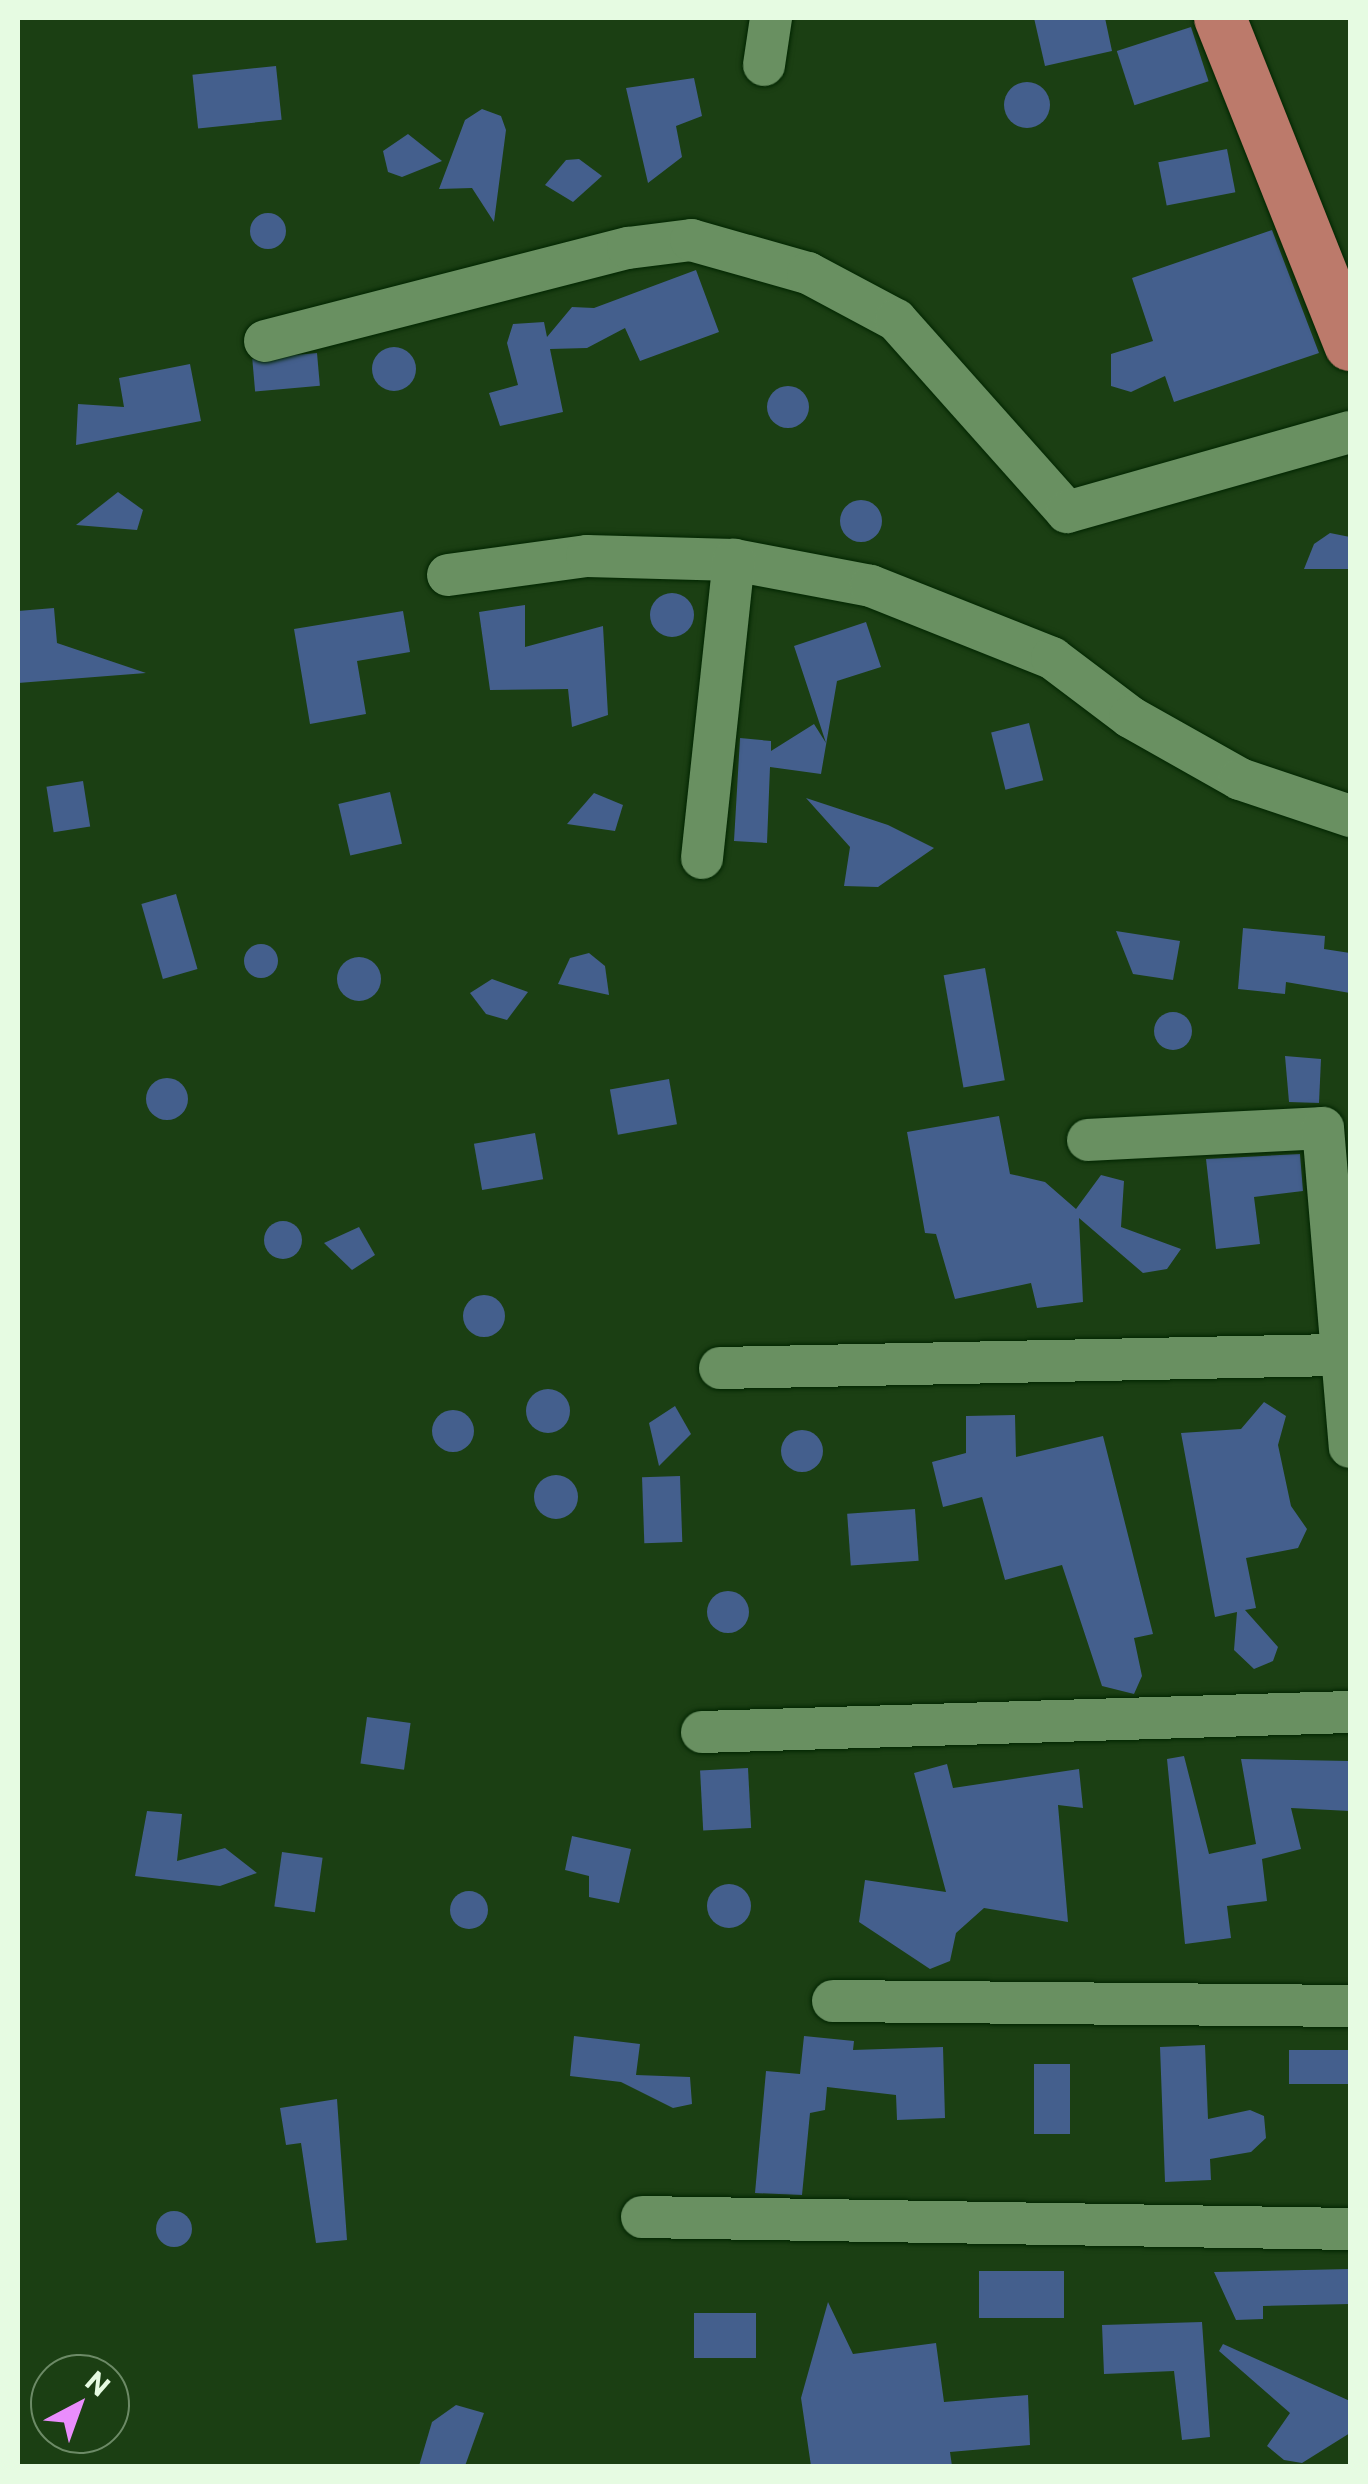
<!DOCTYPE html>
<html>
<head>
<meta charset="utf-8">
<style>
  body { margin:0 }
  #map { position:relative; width:1368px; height:2484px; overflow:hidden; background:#1b3f13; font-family:Commissioner,sans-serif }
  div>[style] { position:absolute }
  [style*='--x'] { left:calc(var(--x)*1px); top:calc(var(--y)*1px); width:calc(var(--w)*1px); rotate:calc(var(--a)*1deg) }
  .building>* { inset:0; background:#445f8d; transform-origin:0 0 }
  .round { border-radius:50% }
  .roads { filter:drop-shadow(0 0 2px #012500) drop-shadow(0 0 2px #012500) }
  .minor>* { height:42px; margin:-21px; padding:0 21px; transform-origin:21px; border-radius:21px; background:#699061 }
  .major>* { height:52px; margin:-26px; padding:0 26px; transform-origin:26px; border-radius:26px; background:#bc7a6b }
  span { translate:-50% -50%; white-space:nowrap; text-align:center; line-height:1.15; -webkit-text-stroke:8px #1b3f13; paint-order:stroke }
  .frame { position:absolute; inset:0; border:20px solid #e6fbe2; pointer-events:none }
  .north { position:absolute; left:30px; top:2354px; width:100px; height:100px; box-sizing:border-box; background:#1b3f13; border:2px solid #6c8a66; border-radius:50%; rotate:41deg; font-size:28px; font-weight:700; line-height:40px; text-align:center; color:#e6fbe2 }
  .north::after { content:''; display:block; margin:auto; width:35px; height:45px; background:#ea8dfd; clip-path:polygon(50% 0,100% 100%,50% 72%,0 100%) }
</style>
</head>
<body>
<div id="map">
  <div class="building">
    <i style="clip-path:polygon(1034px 18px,1105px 18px,1112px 51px,1045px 66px)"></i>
    <i style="left:1191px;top:27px;width:57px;height:78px;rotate:72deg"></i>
    <i style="left:276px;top:66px;width:54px;height:84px;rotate:84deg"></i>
    <i style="clip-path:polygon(694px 78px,702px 116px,676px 126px,682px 157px,648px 183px,626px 88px)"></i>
    <i class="round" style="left:1004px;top:82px;width:46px;height:46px"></i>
    <i style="clip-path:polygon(482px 109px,501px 116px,506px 130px,494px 222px,472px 188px,439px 189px,465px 120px)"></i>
    <i style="clip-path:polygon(408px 134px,442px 161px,402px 177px,388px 172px,383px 151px)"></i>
    <i style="left:1227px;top:149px;width:44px;height:70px;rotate:79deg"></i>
    <i style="clip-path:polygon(579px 159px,602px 176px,573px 202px,545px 185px,566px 160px)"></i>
    <i class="round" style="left:250px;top:213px;width:36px;height:36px"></i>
    <i style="clip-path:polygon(1272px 230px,1319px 353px,1174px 402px,1165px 376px,1131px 392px,1111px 386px,1111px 354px,1153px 341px,1132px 278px)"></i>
    <i style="clip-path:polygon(696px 270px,719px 332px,640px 361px,625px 328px,587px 348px,550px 349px,563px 412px,500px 426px,489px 393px,518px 385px,507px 343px,513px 324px,544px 322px,547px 337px,572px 307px,594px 308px)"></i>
    <i class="round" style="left:372px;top:347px;width:44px;height:44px"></i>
    <i style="left:317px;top:353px;width:33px;height:65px;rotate:85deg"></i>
    <i style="clip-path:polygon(190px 364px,201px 421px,76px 445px,78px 404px,124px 407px,119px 378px)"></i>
    <i class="round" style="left:767px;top:386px;width:42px;height:42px"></i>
    <i style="clip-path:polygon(118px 492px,143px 510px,137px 530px,76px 525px)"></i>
    <i class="round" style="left:840px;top:500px;width:42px;height:42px"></i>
    <i style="clip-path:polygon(1330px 533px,1350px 537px,1350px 569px,1304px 569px,1314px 544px)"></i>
    <i class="round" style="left:650px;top:593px;width:44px;height:44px"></i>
    <i style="clip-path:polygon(525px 605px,525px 647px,603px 626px,608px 715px,572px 727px,568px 689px,490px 690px,479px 612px)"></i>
    <i style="clip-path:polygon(54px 608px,57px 643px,146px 673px,18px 683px,18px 611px)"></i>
    <i style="clip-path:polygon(403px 611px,410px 652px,357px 661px,366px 714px,310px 724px,294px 629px)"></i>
    <i style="clip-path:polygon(866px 622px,881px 667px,837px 681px,821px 774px,770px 767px,767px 843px,734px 841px,740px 738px,771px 741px,771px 751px,814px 724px,826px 743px,794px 646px)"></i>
    <i style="left:1029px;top:723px;width:59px;height:39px;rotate:76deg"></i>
    <i style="left:83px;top:781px;width:46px;height:37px;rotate:81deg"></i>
    <i style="left:390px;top:792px;width:53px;height:53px;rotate:77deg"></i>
    <i style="clip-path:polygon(594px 793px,623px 805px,615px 831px,567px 824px)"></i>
    <i style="clip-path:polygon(806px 798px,888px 825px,934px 848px,878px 887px,844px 886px,850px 847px)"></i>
    <i style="left:176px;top:894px;width:78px;height:36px;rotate:74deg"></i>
    <i style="clip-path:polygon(1243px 928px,1325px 936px,1324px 949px,1350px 953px,1350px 993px,1286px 982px,1285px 994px,1238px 989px)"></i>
    <i style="clip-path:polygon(1116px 931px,1180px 941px,1173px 980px,1133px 974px)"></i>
    <i class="round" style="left:244px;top:944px;width:34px;height:34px"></i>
    <i style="clip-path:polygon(589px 953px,605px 966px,609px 995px,558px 984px,570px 958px)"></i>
    <i class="round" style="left:337px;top:957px;width:44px;height:44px"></i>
    <i style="left:985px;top:968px;width:114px;height:42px;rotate:80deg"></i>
    <i style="clip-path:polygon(492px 979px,528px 992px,507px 1020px,486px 1014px,470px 993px)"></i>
    <i class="round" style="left:1154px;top:1012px;width:38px;height:38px"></i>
    <i style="clip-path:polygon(1285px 1056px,1321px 1059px,1319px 1103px,1289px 1102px)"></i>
    <i class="round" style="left:146px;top:1078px;width:42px;height:42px"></i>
    <i style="left:669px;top:1079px;width:46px;height:60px;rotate:80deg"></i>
    <i style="clip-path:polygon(999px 1116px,1010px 1174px,1045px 1182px,1076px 1209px,1101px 1175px,1124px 1181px,1121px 1227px,1181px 1249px,1167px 1269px,1143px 1273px,1079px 1218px,1083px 1302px,1037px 1308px,1031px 1283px,955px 1299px,936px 1234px,925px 1233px,907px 1132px)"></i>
    <i style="left:535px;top:1133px;width:47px;height:62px;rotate:80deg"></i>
    <i style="clip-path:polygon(1300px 1154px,1303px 1191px,1254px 1197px,1260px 1244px,1216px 1249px,1206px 1159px)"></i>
    <i class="round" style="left:264px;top:1221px;width:38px;height:38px"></i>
    <i style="clip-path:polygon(359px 1227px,375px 1255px,352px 1270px,324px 1243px)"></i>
    <i class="round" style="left:463px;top:1295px;width:42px;height:42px"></i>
    <i class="round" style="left:526px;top:1389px;width:44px;height:44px"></i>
    <i style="clip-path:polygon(1264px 1402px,1286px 1416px,1278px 1445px,1291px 1506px,1307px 1529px,1298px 1548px,1246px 1558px,1256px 1608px,1245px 1610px,1278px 1647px,1273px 1661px,1254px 1669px,1234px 1650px,1237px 1612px,1215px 1617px,1181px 1433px,1241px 1429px)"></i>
    <i style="clip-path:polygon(675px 1406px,691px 1434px,659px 1466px,649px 1423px)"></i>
    <i class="round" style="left:432px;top:1410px;width:42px;height:42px"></i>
    <i style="clip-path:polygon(1015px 1415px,1016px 1457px,1103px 1436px,1153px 1634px,1134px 1638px,1142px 1676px,1134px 1694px,1102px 1686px,1062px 1565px,1005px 1580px,982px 1497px,943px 1507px,932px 1462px,966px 1453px,966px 1416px)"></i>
    <i class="round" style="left:781px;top:1430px;width:42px;height:42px"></i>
    <i class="round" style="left:534px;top:1475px;width:44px;height:44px"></i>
    <i style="left:680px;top:1476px;width:66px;height:38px;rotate:88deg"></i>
    <i style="left:915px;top:1509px;width:52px;height:68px;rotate:86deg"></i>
    <i class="round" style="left:707px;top:1591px;width:42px;height:42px"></i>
    <i style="left:367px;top:1717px;width:44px;height:47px;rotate:8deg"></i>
    <i style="clip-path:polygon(1184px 1756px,1209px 1854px,1256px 1844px,1241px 1759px,1350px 1761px,1350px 1811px,1291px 1808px,1301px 1849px,1262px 1859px,1267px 1901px,1227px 1906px,1231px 1938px,1185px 1944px,1167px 1759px)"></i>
    <i style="clip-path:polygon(947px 1764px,953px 1788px,1079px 1769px,1083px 1808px,1058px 1805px,1068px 1922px,984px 1908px,956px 1933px,950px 1961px,930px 1969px,859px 1922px,865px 1880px,946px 1892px,914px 1773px)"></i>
    <i style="left:748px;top:1768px;width:60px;height:48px;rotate:87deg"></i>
    <i style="clip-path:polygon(147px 1811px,182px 1814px,177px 1861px,225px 1848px,257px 1873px,220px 1886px,135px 1876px)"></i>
    <i style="clip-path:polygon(572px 1836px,631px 1849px,619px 1903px,589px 1897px,589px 1876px,565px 1870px)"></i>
    <i style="left:282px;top:1852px;width:41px;height:55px;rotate:8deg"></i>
    <i class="round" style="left:707px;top:1884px;width:44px;height:44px"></i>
    <i class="round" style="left:450px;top:1891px;width:38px;height:38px"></i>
    <i style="clip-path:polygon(574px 2036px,640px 2044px,636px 2075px,690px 2077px,692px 2104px,673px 2108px,621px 2082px,570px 2076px)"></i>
    <i style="clip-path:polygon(804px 2036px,854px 2041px,853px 2050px,943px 2047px,945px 2118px,897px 2120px,896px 2095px,827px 2087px,825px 2110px,810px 2113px,802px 2195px,755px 2193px,766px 2071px,800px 2074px)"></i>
    <i style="clip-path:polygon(1205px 2045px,1208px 2119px,1250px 2110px,1264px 2116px,1266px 2138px,1251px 2152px,1210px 2159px,1211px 2180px,1165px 2182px,1160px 2047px)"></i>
    <i style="left:1350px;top:2050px;width:34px;height:61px;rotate:90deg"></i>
    <i style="left:1034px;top:2064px;width:36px;height:70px"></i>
    <i style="clip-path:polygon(337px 2099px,347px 2240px,316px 2243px,301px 2143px,286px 2145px,280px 2108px)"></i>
    <i class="round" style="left:156px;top:2211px;width:36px;height:36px"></i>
    <i style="clip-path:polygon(1350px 2269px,1350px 2304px,1263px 2306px,1263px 2319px,1236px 2320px,1214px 2272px)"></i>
    <i style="left:979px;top:2271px;width:85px;height:47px"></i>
    <i style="clip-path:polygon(828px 2302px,853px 2354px,936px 2343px,944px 2402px,1028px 2395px,1030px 2445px,950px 2452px,952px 2466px,811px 2466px,801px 2398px)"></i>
    <i style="left:694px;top:2313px;width:62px;height:45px"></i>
    <i style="clip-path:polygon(1202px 2322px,1210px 2437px,1182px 2440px,1174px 2371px,1104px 2374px,1102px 2325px)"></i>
    <i style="clip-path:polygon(1223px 2344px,1350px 2401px,1350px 2433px,1302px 2463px,1284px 2460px,1267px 2446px,1290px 2413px,1219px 2351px)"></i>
    <i style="clip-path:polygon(456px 2405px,484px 2413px,465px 2466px,419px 2466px,432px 2422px)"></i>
  </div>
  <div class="roads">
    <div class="minor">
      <i style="--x:764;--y:65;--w:48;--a:-81.5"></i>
      <i style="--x:265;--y:341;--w:375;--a:-14.4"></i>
      <i style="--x:628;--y:248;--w:64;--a:-7.2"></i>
      <i style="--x:691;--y:240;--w:122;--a:15.8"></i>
      <i style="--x:808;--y:273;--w:100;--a:28.1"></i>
      <i style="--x:896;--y:320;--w:257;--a:48.3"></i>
      <i style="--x:1067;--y:512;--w:294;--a:-15.8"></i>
      <i style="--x:448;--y:575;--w:140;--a:-7.8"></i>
      <i style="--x:587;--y:556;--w:147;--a:1.6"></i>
      <i style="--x:734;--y:560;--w:139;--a:10.7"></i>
      <i style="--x:871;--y:586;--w:195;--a:21.7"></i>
      <i style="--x:1052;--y:658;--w:98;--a:37.1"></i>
      <i style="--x:1130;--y:717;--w:126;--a:29.4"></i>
      <i style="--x:1240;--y:779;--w:116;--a:18.6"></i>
      <i style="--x:702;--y:858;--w:300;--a:-83.9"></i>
      <i style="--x:1088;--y:1140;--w:235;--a:-2.9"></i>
      <i style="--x:1323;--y:1128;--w:320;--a:85.2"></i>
      <i style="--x:720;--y:1368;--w:618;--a:-1.21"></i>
      <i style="--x:702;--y:1732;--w:648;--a:-1.77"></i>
      <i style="--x:833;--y:2001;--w:517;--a:0.55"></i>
      <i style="--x:642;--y:2217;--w:708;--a:0.97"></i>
    </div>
    <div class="major">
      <i style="--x:1220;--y:18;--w:352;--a:68.3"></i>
    </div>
  </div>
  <div class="frame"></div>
  <div class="north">N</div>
</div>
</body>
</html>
